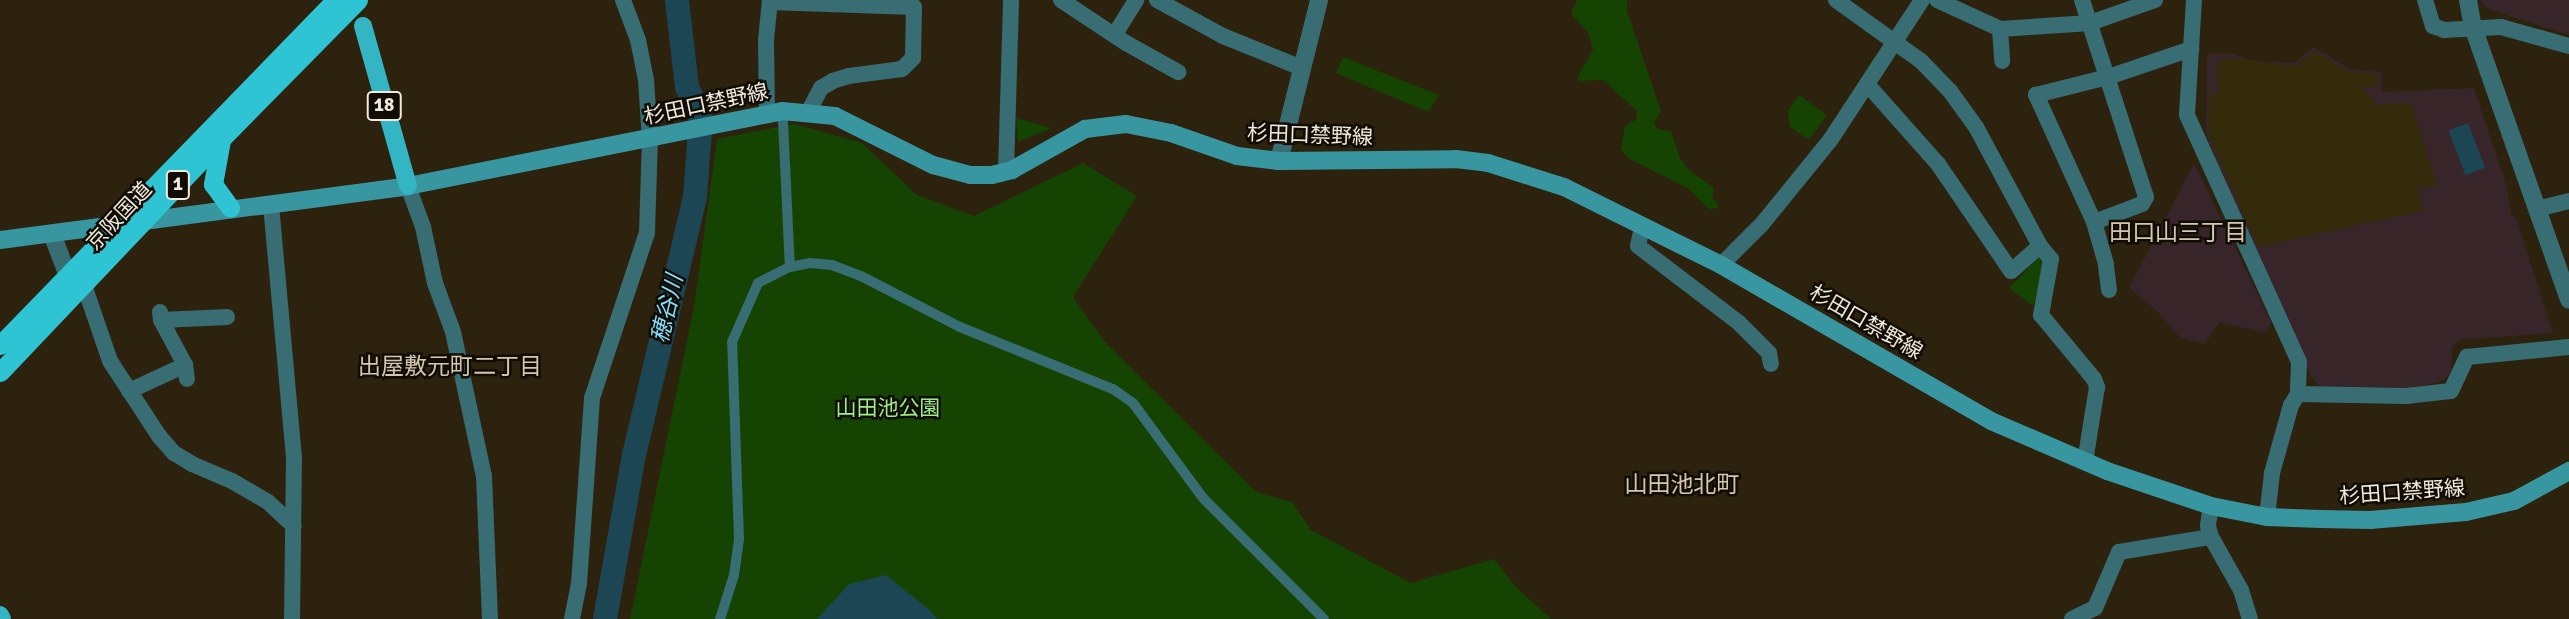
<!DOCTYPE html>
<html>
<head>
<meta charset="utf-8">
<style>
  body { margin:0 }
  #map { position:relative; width:2569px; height:619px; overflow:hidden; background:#2c220e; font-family:Signika,"Noto Sans JP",sans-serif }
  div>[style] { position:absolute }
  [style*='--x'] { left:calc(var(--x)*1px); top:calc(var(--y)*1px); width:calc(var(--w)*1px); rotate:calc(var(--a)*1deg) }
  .education>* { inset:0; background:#382529 }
  .green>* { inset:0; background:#144302 }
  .sand>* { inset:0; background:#332b09 }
  .water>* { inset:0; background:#1c4653; transform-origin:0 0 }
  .river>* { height:24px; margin:-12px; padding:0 12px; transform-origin:12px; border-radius:12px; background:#1c4653 }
  .pedestrian>* { height:10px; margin:-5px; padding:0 5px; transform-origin:5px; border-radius:5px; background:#376d73 }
  .minor>* { height:16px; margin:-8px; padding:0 8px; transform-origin:8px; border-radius:8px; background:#376d73 }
  .tertiary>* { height:18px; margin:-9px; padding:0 9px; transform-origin:9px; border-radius:9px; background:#376d73 }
  .secondary>* { height:18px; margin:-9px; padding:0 9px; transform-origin:9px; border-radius:9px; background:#3896a0 }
  .primary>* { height:18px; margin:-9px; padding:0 9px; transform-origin:9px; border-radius:9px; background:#34b5c3 }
  .trunk>* { height:19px; margin:-9.5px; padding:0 9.5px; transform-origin:9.5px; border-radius:9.5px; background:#2fc4d3 }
  span { translate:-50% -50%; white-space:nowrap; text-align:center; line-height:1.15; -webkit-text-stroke:5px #110c05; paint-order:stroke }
  .shield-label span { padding:2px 5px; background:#110c05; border:2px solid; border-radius:5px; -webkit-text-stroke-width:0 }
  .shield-label { font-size:19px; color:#f1ebde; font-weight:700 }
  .street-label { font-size:21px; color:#f1ebde }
  .park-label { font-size:21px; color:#9cee86 }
  .neighbourhood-label { font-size:23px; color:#d4c7af }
  .water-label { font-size:23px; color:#85dffd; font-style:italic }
</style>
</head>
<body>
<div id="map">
  <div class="education">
    <i style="clip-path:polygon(2480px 0,2569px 0,2569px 35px,2488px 9px)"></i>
    <i style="clip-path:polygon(2314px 47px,2349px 69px,2381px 72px,2382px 92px,2474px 88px,2506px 184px,2511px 215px,2516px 218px,2553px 333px,2460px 340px,2452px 347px,2451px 373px,2441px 381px,2432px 384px,2406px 388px,2320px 387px,2310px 374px,2206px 135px,2207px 54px,2234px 54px,2254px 61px,2294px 63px)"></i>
    <i style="clip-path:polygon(2194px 163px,2271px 322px,2266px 333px,2219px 322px,2205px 344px,2181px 338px,2154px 308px,2129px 288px)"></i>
  </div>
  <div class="green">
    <i style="clip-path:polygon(1577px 0,1627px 0,1627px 11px,1661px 111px,1654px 123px,1658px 129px,1671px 131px,1680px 158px,1689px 170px,1714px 188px,1712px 199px,1717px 202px,1718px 208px,1709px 209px,1689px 189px,1628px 158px,1621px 149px,1625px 126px,1637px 119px,1636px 110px,1603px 80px,1579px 81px,1577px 78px,1593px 50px,1588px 32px,1571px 14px)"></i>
    <i style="clip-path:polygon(1343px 57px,1439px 95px,1428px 112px,1336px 73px)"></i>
    <i style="clip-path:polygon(1799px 95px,1827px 115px,1809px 140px,1790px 127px,1788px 111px)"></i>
    <i style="clip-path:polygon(1016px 118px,1052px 128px,1018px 142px)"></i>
    <i style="clip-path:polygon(794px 124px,862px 143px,917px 195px,974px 216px,1083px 163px,1137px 196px,1073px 297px,1104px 341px,1256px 492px,1292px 502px,1311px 530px,1411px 583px,1494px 559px,1517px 588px,1551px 619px,630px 619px,694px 306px,717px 139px)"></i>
    <i style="clip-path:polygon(2040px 256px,2047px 263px,2033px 306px,2009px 288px)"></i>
  </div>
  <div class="sand">
    <i style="clip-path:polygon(2314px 51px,2349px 72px,2377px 74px,2377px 87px,2361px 87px,2378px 105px,2411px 103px,2437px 185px,2418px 188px,2422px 211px,2258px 247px,2209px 135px,2209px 94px,2219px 94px,2216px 67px,2221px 60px,2231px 58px,2296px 66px)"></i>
  </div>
  <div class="water">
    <i style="left:2468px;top:123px;width:48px;height:21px;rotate:69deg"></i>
    <i style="clip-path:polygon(886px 575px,932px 612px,937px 619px,817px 619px,849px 584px)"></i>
  </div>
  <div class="river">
    <i style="--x:605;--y:619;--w:167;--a:-80"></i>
    <i style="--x:634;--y:455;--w:265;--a:-76.7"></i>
    <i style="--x:695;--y:197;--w:79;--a:-85.7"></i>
    <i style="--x:701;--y:118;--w:34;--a:-114"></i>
    <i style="--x:687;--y:87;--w:88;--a:-96.6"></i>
  </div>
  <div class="pedestrian">
    <i style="--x:783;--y:121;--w:146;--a:87.3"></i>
    <i style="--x:720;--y:619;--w:46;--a:-72.3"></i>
    <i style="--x:734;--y:575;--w:36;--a:-82"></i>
    <i style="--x:739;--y:539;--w:197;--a:-92"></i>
    <i style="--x:732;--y:342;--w:64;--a:-66.2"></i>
    <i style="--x:758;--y:283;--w:36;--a:-27"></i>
    <i style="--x:790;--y:267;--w:20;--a:-11"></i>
    <i style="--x:810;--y:263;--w:22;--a:5"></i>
    <i style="--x:832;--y:265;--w:31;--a:21"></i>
    <i style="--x:861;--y:276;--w:111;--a:27.3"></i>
    <i style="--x:960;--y:327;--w:165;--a:22.1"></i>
    <i style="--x:1113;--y:389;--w:24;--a:35"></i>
    <i style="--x:1133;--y:403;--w:118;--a:53.6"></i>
    <i style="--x:1203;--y:498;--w:171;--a:45"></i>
  </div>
  <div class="minor">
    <i style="--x:1061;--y:0;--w:78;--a:33.5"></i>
    <i style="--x:1126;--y:43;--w:60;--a:29.1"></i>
    <i style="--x:1157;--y:0;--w:75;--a:28.6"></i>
    <i style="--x:1223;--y:36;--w:85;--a:22.1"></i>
    <i style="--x:1836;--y:0;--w:105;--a:35.7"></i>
    <i style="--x:1921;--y:61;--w:42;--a:46"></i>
    <i style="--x:1950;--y:91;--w:44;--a:54.2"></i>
    <i style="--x:1976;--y:127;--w:135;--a:61.7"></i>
    <i style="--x:2040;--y:246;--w:38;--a:139"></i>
    <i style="--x:2011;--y:271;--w:130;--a:-124.3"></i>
    <i style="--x:1938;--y:164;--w:107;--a:-131.6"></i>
    <i style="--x:1937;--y:0;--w:69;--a:24.7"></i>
    <i style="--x:2000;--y:29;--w:90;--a:-3.8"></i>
    <i style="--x:2090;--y:23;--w:69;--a:-19.5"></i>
    <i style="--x:2082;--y:0;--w:207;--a:72"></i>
    <i style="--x:2146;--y:197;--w:8;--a:120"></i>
    <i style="--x:2142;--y:204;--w:51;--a:159.4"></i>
    <i style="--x:2194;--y:0;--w:115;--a:93.5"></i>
    <i style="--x:2187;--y:115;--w:271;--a:65.6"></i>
    <i style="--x:2299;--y:362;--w:32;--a:92"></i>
    <i style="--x:2298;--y:394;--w:13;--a:122"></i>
    <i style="--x:2291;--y:405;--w:71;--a:105.6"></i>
    <i style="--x:2272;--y:473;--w:44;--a:96.5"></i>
    <i style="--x:2425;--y:0;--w:27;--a:73"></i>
    <i style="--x:2433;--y:26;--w:12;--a:20"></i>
    <i style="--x:2444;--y:30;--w:57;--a:-3"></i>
    <i style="--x:2501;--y:27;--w:71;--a:15.6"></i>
    <i style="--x:770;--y:2;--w:144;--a:2"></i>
    <i style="--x:914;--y:7;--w:51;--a:91.1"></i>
    <i style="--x:913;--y:58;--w:16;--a:135"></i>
    <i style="--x:902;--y:69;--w:53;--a:172.5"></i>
    <i style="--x:849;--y:76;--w:17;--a:163"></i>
    <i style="--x:833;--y:81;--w:14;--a:150"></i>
    <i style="--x:821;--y:88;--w:26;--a:118"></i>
    <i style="--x:2000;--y:29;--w:32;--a:86"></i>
    <i style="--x:1115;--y:34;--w:40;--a:-58"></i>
    <i style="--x:767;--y:113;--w:73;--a:-90.8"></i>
    <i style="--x:766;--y:40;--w:40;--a:-84.3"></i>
    <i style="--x:1006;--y:171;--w:171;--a:-88.3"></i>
    <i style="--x:408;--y:186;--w:44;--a:69.9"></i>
    <i style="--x:423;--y:227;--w:57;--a:77.9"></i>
    <i style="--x:435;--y:283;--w:52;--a:69.8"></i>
    <i style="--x:453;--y:332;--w:147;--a:77.9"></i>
    <i style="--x:484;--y:476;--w:143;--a:87.6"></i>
    <i style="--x:271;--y:205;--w:253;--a:84.8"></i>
    <i style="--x:294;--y:457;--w:162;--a:90.7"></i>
    <i style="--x:2537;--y:209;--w:33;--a:-14"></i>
    <i style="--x:1642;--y:228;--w:18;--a:103"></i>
    <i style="--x:1638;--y:246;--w:127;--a:37.3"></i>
    <i style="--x:1739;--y:323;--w:42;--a:45"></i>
    <i style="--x:1769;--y:353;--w:11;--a:80"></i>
    <i style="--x:2040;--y:246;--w:17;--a:50"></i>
    <i style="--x:2051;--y:259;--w:57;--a:100.1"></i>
    <i style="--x:2041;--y:315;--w:83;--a:50.4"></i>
    <i style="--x:2094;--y:379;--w:9;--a:69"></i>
    <i style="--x:2097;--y:387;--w:76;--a:99.1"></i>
    <i style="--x:1721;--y:265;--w:58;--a:-45"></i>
    <i style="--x:1762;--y:224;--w:109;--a:-50.9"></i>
    <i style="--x:1831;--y:139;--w:166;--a:-56.8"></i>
    <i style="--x:84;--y:285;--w:80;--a:71.1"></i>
    <i style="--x:110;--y:361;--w:90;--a:56.8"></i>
    <i style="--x:159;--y:436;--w:23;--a:49"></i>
    <i style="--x:174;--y:453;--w:21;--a:31"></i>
    <i style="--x:192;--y:464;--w:43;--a:23"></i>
    <i style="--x:232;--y:481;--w:42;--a:30.3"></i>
    <i style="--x:268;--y:502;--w:35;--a:43"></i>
    <i style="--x:2109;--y:290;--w:26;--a:-97"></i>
    <i style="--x:2106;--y:264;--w:44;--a:-105.9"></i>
    <i style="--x:2094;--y:222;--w:140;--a:-114.5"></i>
    <i style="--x:2036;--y:95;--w:74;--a:-14"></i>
    <i style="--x:2108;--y:77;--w:88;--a:-18.6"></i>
    <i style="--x:160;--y:312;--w:8;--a:83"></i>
    <i style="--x:161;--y:320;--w:51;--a:61.9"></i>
    <i style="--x:185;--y:365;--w:14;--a:82"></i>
    <i style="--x:161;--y:320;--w:66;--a:-2.6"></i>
    <i style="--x:129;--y:391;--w:62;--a:-24.9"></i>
    <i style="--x:2298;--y:394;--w:108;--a:1.1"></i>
    <i style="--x:2406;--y:396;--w:45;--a:-6.3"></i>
    <i style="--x:2451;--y:391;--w:38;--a:-65"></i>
    <i style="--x:2467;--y:357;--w:102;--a:-5.6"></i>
    <i style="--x:2211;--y:506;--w:20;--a:99"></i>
    <i style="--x:2208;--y:526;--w:11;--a:75"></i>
    <i style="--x:2211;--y:537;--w:61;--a:60.5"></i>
    <i style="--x:2241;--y:590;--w:30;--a:73"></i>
    <i style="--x:572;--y:619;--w:36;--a:-79"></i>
    <i style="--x:579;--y:584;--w:186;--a:-86"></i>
    <i style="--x:592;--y:398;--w:174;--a:-71.6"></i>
    <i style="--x:647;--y:233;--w:93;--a:-88.2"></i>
    <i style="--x:650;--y:140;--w:60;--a:-93.8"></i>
    <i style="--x:646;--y:80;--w:41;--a:-101.3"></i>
    <i style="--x:638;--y:40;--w:43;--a:-110.6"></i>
    <i style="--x:2072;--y:619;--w:25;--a:-26"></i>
    <i style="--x:2095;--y:608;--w:61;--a:-66.8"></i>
    <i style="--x:2119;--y:552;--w:93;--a:-9.3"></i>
  </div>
  <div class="tertiary">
    <i style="--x:2468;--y:0;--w:27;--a:80"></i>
    <i style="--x:2473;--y:27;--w:289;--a:70.6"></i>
    <i style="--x:1279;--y:161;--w:166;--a:-76"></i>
    <i style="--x:52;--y:234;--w:45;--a:69.1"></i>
  </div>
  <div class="secondary">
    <i style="--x:0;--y:240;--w:412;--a:-7.5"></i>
    <i style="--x:408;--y:186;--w:381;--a:-11.3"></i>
    <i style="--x:782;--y:111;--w:53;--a:5.4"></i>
    <i style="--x:835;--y:116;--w:110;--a:26.6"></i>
    <i style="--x:933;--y:165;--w:38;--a:15"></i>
    <i style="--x:970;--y:175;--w:22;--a:0"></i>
    <i style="--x:992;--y:175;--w:21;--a:-14"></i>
    <i style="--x:1012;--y:170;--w:84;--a:-29.3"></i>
    <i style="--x:1085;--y:129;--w:41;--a:-7"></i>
    <i style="--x:1126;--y:124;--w:46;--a:11.3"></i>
    <i style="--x:1171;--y:133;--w:70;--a:19.2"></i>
    <i style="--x:1237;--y:156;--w:42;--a:6.8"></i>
    <i style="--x:1279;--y:161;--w:177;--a:-0.6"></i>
    <i style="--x:1456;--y:159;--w:32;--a:7"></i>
    <i style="--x:1488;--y:163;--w:80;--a:17.5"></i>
    <i style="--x:1564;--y:187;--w:175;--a:26.4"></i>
    <i style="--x:1721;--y:265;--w:312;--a:30"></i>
    <i style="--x:1991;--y:421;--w:126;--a:23.3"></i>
    <i style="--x:2107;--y:471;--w:110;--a:18.6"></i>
    <i style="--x:2211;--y:506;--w:57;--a:11.1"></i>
    <i style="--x:2267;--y:517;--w:54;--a:2.1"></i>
    <i style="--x:2321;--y:519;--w:49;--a:1.2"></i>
    <i style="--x:2370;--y:520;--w:96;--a:-4.8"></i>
    <i style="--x:2466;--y:512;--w:49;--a:-12.9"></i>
    <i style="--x:2514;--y:501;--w:63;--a:-28.6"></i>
  </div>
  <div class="primary">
    <i style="--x:363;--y:26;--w:166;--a:74.3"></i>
    <i style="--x:0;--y:615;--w:4;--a:63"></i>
  </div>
  <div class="trunk">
    <i style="--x:221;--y:140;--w:45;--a:100.3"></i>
    <i style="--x:213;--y:184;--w:29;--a:54"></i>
    <i style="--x:0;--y:345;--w:482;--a:-45.8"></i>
    <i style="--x:0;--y:372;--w:321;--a:-46.5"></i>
    <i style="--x:221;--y:139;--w:195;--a:-45.4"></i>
  </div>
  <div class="shield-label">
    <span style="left:384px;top:106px">18</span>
    <span style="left:178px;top:185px">1</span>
  </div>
  <div class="street-label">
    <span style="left:706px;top:104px;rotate:-12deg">杉田口禁野線</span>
    <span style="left:1310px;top:135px;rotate:2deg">杉田口禁野線</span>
    <span style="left:119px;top:216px;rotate:-47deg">京阪国道</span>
    <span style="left:1866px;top:322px;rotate:30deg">杉田口禁野線</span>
    <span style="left:2402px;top:492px;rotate:-4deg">杉田口禁野線</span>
  </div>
  <div class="park-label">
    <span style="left:888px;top:408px">山田池公園</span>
  </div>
  <div class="neighbourhood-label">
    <span style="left:2178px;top:233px">田口山三丁目</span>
    <span style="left:450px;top:367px">出屋敷元町二丁目</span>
    <span style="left:1682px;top:485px">山田池北町</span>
  </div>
  <div class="water-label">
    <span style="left:668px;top:309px;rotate:-77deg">穂谷川</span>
  </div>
</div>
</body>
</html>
